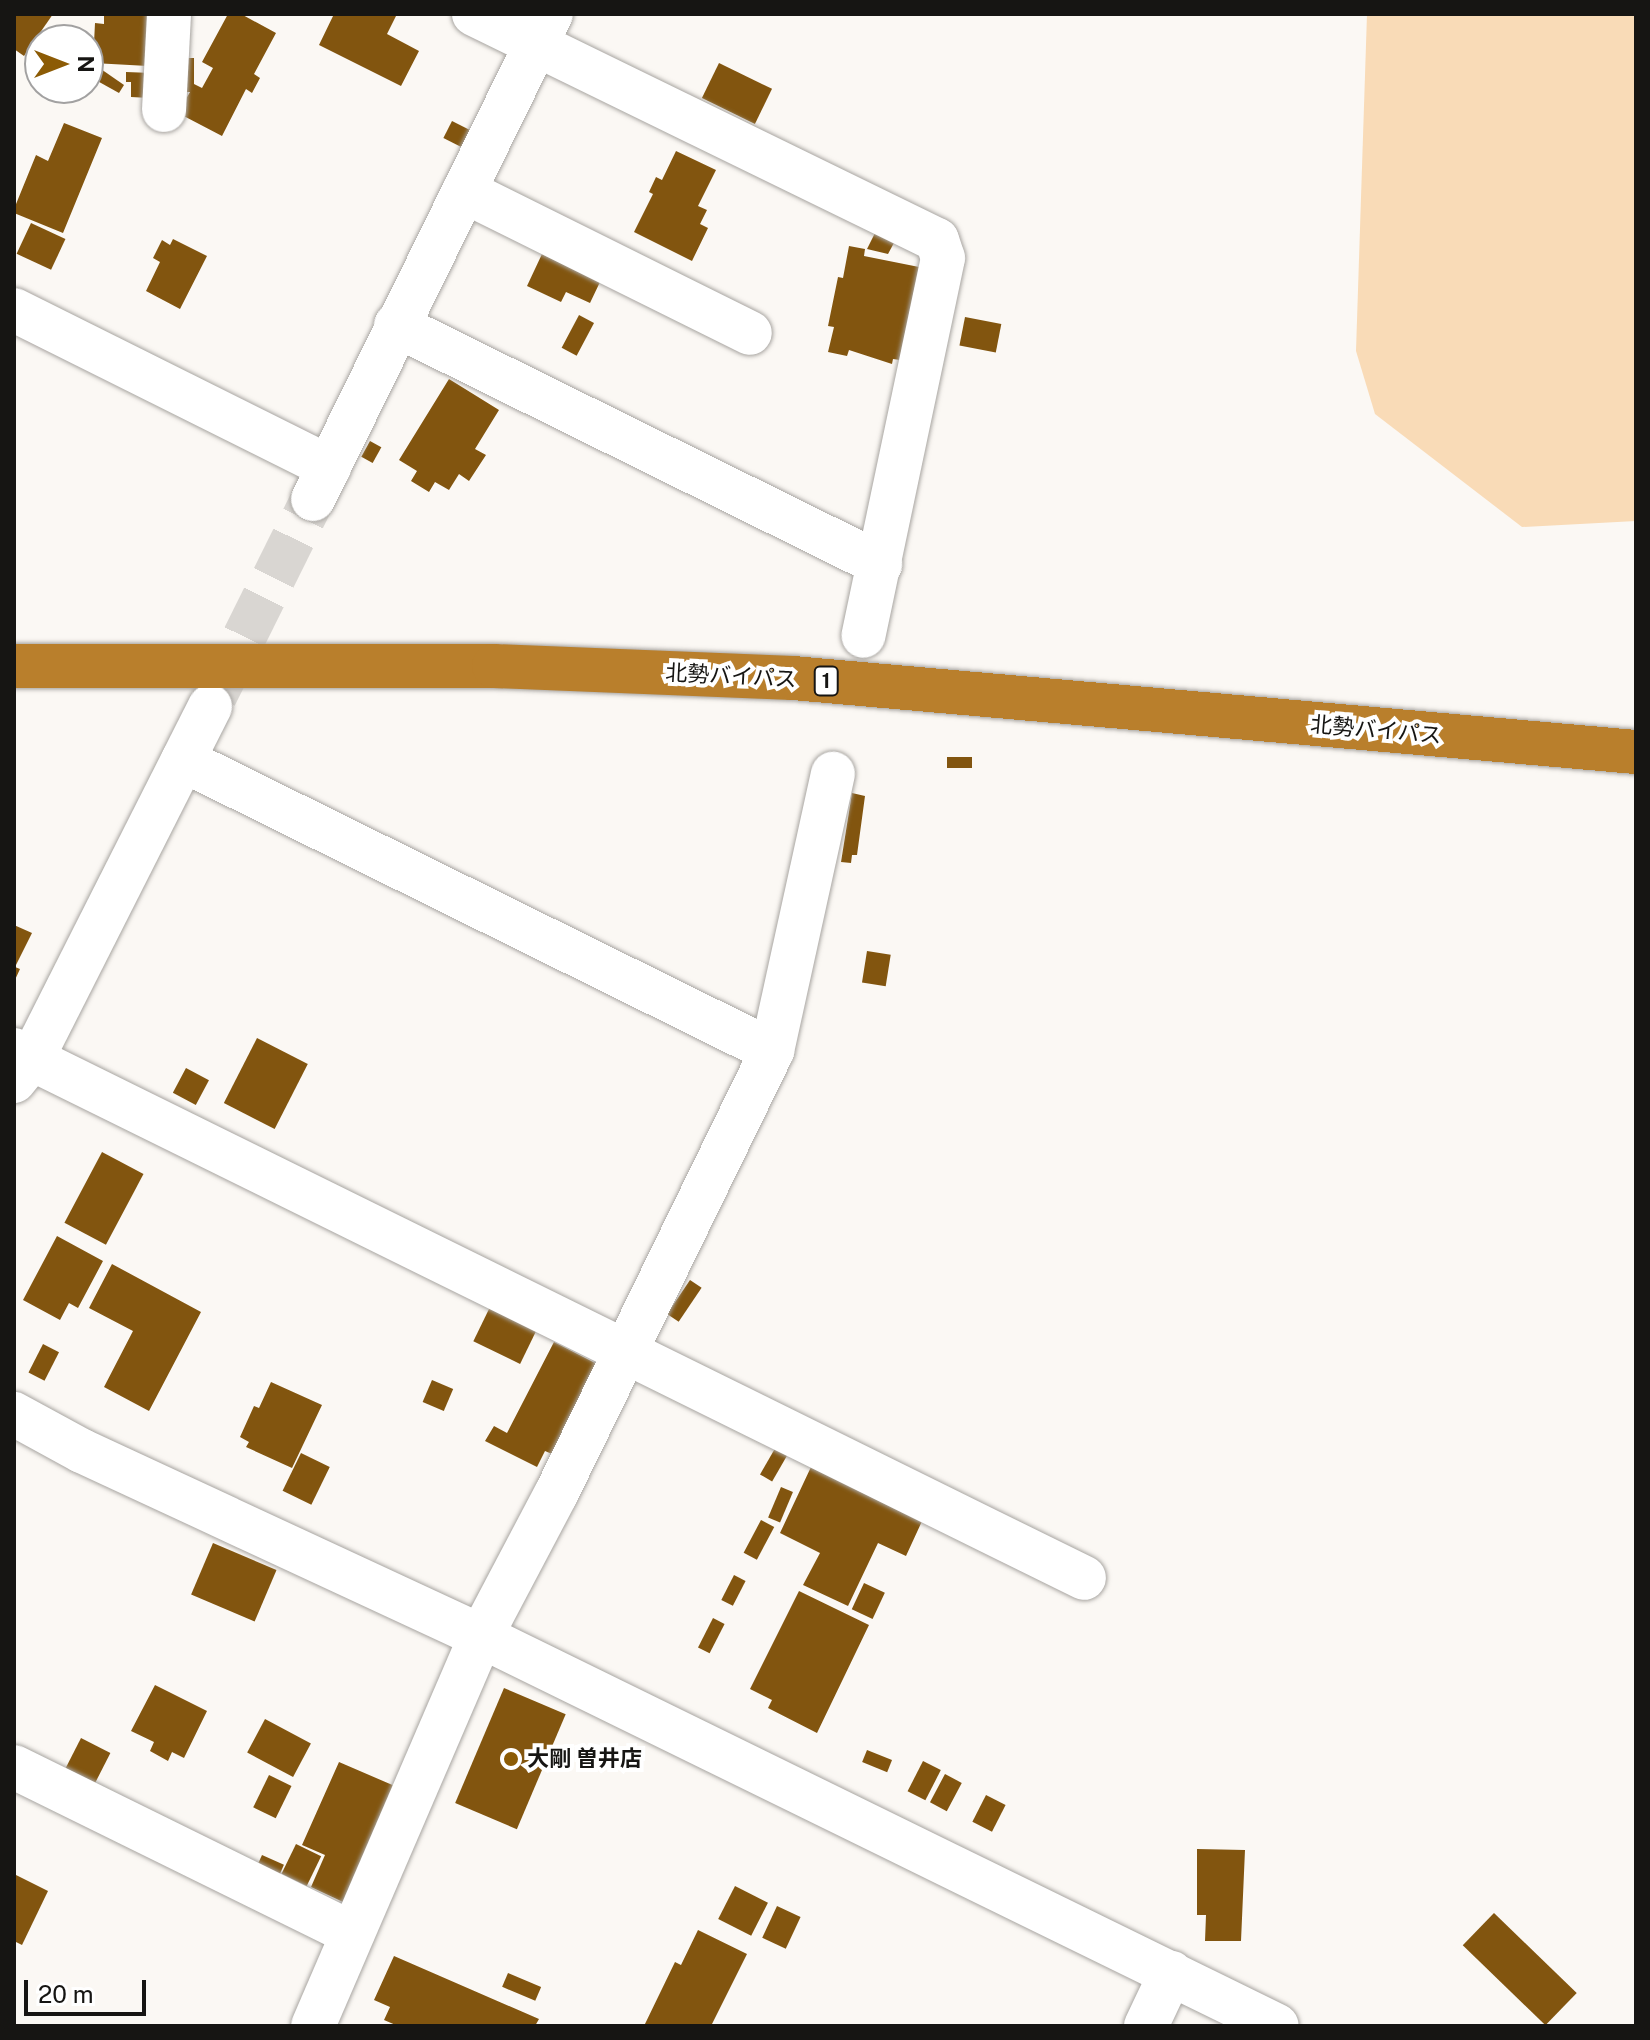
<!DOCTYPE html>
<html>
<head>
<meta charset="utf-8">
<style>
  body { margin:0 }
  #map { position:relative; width:1650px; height:2040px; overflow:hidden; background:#fbf8f4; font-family:"Public Sans","Noto Sans JP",sans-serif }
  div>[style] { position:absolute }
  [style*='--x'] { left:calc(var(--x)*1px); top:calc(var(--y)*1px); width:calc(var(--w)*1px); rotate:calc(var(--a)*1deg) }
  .green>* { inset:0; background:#f9dbb7 }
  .building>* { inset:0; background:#82550f; transform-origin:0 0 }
  .minor-tunnel>* { height:44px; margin-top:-22px; transform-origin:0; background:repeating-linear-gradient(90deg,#d9d6d2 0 44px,transparent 0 66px) }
  .roads { filter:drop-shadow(0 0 2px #a8a5a1) drop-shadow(0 0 2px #a8a5a1) }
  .minor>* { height:44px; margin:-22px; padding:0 22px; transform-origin:22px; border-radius:22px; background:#fff }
  .highway>* { height:44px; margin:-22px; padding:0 22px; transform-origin:22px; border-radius:22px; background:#b97f2c }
  .dots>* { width:22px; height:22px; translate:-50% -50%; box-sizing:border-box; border:4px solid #fff; border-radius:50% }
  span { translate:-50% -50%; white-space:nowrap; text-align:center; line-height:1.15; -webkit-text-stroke:8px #fff; paint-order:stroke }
  .shield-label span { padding:2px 6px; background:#fff; border:2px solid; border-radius:6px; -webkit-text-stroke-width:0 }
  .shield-label { font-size:20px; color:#161513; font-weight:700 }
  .street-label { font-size:22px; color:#161513 }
  .poi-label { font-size:22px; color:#161513; font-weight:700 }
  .left { translate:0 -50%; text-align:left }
  .frame { position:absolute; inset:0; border:16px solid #161513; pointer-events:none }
  .north { position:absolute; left:24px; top:24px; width:80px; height:80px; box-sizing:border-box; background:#fff; border:2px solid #a2a1a1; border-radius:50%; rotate:90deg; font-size:22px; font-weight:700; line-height:32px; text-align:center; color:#161513 }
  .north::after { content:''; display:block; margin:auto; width:28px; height:36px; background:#8c5b05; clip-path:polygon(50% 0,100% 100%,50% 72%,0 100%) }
  .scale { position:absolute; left:24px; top:1980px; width:122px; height:36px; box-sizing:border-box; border:4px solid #161513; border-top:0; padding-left:10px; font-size:24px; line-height:28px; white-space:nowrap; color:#161513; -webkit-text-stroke:6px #fff; paint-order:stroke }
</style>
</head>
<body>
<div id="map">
  <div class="green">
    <i style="clip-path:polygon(1367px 14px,1636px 14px,1636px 521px,1522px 527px,1375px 414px,1356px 351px)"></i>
  </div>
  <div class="building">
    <i style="clip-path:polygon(14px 14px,53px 14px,24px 56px,14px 49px)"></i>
    <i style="clip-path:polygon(104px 14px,151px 14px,148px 66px,93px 63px,95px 23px,104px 24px)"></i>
    <i style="clip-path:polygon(228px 14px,241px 14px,276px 33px,254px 74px,260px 78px,252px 93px,246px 89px,222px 136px,178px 113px,190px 92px,182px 92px,181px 58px,194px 58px,194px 84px,202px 88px,213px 68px,202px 62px)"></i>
    <i style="clip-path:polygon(334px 14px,397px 14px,387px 34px,419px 51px,401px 86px,319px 45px)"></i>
    <i style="left:719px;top:63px;width:59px;height:39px;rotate:26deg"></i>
    <i style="clip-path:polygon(98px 67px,124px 85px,119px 93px,92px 78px)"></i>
    <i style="clip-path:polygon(126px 72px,152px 73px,150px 98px,131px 97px,131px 82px,126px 82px)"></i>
    <i style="left:452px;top:121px;width:20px;height:19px;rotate:27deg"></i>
    <i style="clip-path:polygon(64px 123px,102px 138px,63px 233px,14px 213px,14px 209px,36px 155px,48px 161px)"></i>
    <i style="clip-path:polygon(676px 151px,716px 170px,698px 206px,707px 210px,700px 224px,708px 228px,692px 261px,634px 232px,653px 194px,649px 192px,656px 177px,662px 180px)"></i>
    <i style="left:31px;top:223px;width:38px;height:34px;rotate:25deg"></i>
    <i style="clip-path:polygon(876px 231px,895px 241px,888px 254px,867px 249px)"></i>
    <i style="clip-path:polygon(173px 239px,207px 256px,180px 309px,146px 291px,160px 262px,153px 258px,162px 240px,170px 245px)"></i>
    <i style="clip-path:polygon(849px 246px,865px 249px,864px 256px,919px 267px,900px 360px,893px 359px,892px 364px,849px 350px,847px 356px,828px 352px,834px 327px,828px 326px,838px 277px,843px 278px)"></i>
    <i style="clip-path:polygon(542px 254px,600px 282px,590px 303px,566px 292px,561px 302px,527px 286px)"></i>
    <i style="left:579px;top:315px;width:17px;height:37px;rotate:28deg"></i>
    <i style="left:965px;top:317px;width:37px;height:29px;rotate:11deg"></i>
    <i style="clip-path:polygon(449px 379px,499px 410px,475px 449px,486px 455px,469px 481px,459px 474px,449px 490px,435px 482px,429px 492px,411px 481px,417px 471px,399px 460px)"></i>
    <i style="left:370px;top:441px;width:13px;height:18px;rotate:29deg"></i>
    <i style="left:947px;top:757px;width:25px;height:11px"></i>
    <i style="clip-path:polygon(852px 793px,865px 796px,857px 855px,852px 855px,851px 863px,841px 862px)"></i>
    <i style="clip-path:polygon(14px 925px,32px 933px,15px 967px,20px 969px,14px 982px)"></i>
    <i style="left:867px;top:951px;width:24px;height:32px;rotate:9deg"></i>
    <i style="left:257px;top:1038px;width:57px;height:73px;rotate:27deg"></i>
    <i style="left:186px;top:1068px;width:26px;height:28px;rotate:28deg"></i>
    <i style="left:102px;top:1152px;width:47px;height:80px;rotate:28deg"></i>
    <i style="clip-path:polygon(57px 1236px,103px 1261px,78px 1308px,69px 1303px,60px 1320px,23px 1300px)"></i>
    <i style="clip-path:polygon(112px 1264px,201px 1312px,149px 1411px,104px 1387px,133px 1331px,89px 1308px)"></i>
    <i style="left:690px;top:1280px;width:14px;height:41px;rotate:34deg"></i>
    <i style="left:490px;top:1307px;width:52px;height:38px;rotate:26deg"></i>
    <i style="clip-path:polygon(554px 1342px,597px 1364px,552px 1454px,545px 1451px,537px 1467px,485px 1441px,494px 1426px,507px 1433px)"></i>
    <i style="left:43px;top:1344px;width:18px;height:32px;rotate:27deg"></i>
    <i style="left:432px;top:1380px;width:23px;height:24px;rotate:23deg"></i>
    <i style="clip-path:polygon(271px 1382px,322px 1405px,292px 1468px,246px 1447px,249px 1442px,240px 1437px,254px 1406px,259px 1408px)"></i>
    <i style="left:777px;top:1445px;width:14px;height:34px;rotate:30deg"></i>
    <i style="left:301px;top:1453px;width:32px;height:42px;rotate:26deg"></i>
    <i style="clip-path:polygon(811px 1467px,923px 1519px,906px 1556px,878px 1543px,848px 1606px,803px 1585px,820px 1553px,780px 1533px)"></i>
    <i style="left:781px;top:1487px;width:13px;height:33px;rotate:23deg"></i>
    <i style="left:761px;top:1520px;width:15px;height:37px;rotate:28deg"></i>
    <i style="left:213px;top:1543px;width:69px;height:56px;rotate:23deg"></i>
    <i style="left:734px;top:1575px;width:13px;height:28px;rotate:27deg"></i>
    <i style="left:864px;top:1583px;width:23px;height:29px;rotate:25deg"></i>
    <i style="clip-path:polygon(799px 1591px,869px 1625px,817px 1733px,768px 1708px,772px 1700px,750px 1689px)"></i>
    <i style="left:713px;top:1618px;width:13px;height:33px;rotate:27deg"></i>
    <i style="clip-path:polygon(155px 1685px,207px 1711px,184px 1758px,172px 1752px,168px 1761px,150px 1751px,154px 1742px,131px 1731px)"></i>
    <i style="left:504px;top:1688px;width:67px;height:125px;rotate:23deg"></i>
    <i style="left:265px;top:1719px;width:52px;height:38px;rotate:28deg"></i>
    <i style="left:81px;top:1738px;width:33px;height:34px;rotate:27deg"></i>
    <i style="left:867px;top:1750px;width:27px;height:13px;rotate:22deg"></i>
    <i style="left:923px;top:1761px;width:20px;height:34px;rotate:27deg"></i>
    <i style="clip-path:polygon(339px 1762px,397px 1787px,343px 1902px,311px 1887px,325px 1855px,302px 1845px)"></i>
    <i style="left:945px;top:1774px;width:19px;height:32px;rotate:28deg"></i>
    <i style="left:269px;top:1775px;width:25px;height:36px;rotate:26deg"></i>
    <i style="left:986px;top:1795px;width:22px;height:30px;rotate:27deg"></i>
    <i style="left:296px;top:1844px;width:28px;height:33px;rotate:26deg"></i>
    <i style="clip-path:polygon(1197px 1849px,1245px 1850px,1241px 1941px,1205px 1941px,1206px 1915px,1197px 1915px)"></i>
    <i style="left:262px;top:1855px;width:24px;height:16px;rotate:24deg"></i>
    <i style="clip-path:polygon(14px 1874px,48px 1891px,22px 1945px,14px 1941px)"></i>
    <i style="left:735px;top:1886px;width:37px;height:37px;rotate:27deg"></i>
    <i style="left:777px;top:1906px;width:26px;height:35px;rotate:25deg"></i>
    <i style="left:1494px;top:1913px;width:115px;height:45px;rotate:44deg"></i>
    <i style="clip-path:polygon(698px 1930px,747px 1954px,711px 2026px,644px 2026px,675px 1962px,681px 1965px)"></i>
    <i style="clip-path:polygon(394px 1956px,539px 2019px,535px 2026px,398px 2026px,384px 2020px,390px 2007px,374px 2000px)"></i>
    <i style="left:508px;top:1973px;width:36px;height:15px;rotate:23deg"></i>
  </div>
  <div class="minor-tunnel">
    <i style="--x:215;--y:696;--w:220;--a:-63.6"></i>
  </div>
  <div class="roads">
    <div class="minor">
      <i style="--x:474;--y:14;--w:515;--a:26.02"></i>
      <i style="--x:937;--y:240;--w:19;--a:72"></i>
      <i style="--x:943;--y:258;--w:386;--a:101.9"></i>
      <i style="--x:164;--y:110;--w:96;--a:-87"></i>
      <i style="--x:464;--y:191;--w:319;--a:26.4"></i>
      <i style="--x:14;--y:310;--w:352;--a:26.5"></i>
      <i style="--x:396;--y:325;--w:540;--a:26.28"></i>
      <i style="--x:313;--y:499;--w:540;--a:-63.86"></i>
      <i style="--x:183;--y:760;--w:657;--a:26.29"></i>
      <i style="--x:14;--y:1050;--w:1193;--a:26.26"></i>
      <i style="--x:14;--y:1081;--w:28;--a:-51"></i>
      <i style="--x:32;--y:1059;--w:395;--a:-63.2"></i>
      <i style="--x:14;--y:1414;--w:77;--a:28.6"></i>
      <i style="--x:82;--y:1451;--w:440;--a:24.9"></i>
      <i style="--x:481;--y:1636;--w:886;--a:26.1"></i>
      <i style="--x:14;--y:1767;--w:377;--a:26.2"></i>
      <i style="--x:313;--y:2026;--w:425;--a:-66.7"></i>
      <i style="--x:481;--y:1636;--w:161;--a:-62.2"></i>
      <i style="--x:556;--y:1494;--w:493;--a:-64"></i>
      <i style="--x:772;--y:1051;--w:284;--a:-77.6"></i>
      <i style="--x:1146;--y:2026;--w:59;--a:-64.7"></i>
    </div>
    <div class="highway">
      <i style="--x:14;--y:666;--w:480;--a:0"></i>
      <i style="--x:494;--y:666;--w:299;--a:2.3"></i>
      <i style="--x:793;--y:678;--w:846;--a:5.02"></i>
    </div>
  </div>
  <div class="dots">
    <i style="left:511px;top:1759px;background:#8c5b05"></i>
  </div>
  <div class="shield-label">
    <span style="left:826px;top:681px">1</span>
  </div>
  <div class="street-label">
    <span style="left:731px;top:676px;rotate:3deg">北勢バイパス</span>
    <span style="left:1376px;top:730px;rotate:5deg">北勢バイパス</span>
  </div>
  <div class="poi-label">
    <span class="left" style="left:527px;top:1759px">大剛 曽井店</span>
  </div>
  <div class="frame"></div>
  <div class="north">N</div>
  <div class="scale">20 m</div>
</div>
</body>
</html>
